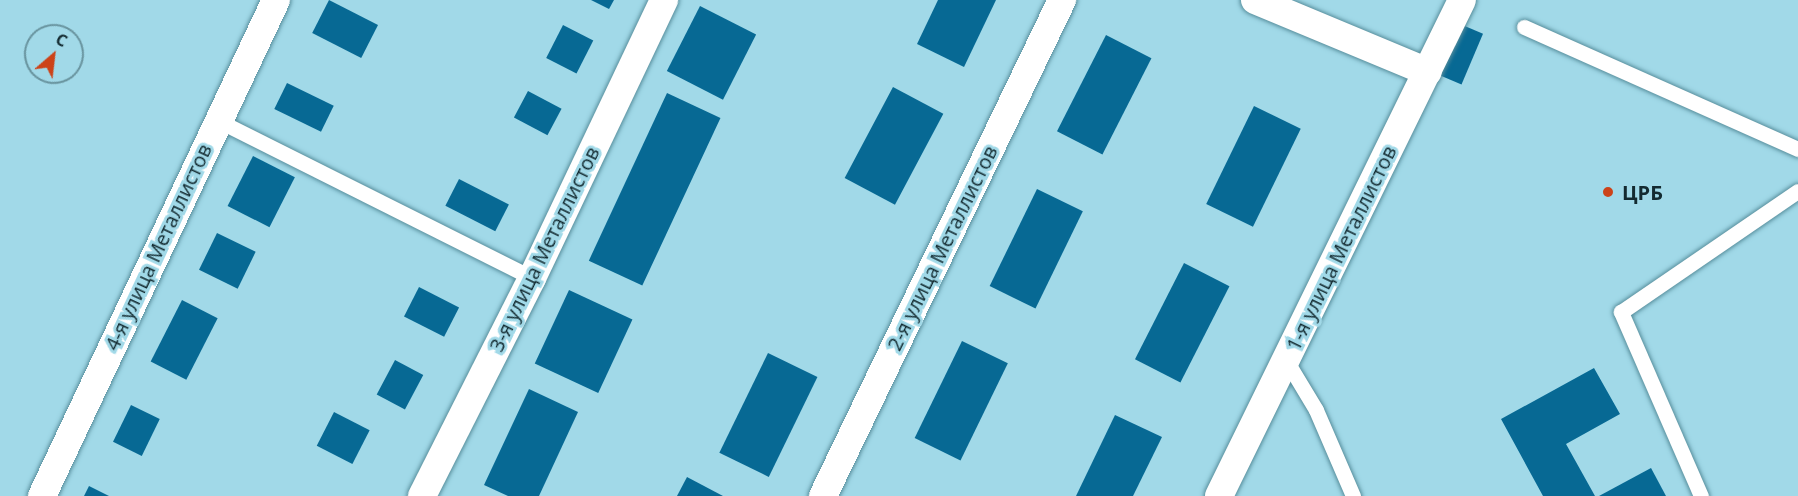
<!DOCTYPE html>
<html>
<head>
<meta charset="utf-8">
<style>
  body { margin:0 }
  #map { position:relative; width:1798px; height:496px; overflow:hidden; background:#a1d9e8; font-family:"Open Sans",sans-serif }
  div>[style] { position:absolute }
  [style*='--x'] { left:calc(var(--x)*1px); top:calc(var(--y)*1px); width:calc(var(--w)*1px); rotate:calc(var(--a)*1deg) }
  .building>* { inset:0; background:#076994; transform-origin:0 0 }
  .roads { filter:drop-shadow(0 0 2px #578e9c) drop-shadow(0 0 2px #578e9c) }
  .lane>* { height:15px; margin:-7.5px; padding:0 7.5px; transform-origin:7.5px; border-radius:7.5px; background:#fff }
  .street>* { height:28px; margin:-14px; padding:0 14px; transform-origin:14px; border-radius:14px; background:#fff }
  .dots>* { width:16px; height:16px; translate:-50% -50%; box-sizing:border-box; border:3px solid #a1d9e8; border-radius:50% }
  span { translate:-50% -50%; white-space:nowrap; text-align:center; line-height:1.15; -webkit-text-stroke:6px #a1d9e8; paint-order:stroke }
  .poi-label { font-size:20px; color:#132a30; font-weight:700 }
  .left { translate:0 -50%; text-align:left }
  .street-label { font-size:20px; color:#132a30 }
  .north { position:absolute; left:24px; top:24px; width:60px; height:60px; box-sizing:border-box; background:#a1d9e8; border:2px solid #68939e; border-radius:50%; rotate:28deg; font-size:16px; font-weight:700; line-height:24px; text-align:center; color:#132a30 }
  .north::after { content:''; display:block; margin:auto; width:21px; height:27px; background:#cc4319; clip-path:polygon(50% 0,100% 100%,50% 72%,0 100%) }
</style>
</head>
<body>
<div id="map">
  <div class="building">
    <i style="left:329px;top:0;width:55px;height:37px;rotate:27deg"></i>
    <i style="clip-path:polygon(591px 0,614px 0,609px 9px)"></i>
    <i style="clip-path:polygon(938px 0,996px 0,964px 67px,917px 44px)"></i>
    <i style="left:700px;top:6px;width:63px;height:73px;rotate:27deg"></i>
    <i style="left:1460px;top:24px;width:25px;height:55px;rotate:23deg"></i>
    <i style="left:563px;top:25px;width:34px;height:37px;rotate:27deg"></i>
    <i style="left:1106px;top:35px;width:51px;height:108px;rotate:27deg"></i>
    <i style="left:287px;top:83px;width:52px;height:29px;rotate:26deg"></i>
    <i style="left:893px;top:87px;width:57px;height:103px;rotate:28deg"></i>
    <i style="left:528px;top:91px;width:38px;height:30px;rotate:28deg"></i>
    <i style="left:667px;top:93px;width:59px;height:185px;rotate:25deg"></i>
    <i style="left:1254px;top:106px;width:52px;height:109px;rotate:26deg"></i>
    <i style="left:253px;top:156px;width:47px;height:56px;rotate:27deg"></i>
    <i style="left:459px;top:179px;width:56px;height:30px;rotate:27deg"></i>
    <i style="left:1037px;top:189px;width:51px;height:108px;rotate:26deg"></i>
    <i style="left:217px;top:233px;width:43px;height:41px;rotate:26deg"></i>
    <i style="left:1184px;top:263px;width:51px;height:108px;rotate:27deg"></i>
    <i style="left:419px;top:287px;width:45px;height:33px;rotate:27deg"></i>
    <i style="left:569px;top:290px;width:70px;height:81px;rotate:25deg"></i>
    <i style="left:182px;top:300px;width:40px;height:69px;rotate:27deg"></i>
    <i style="left:962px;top:341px;width:51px;height:108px;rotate:26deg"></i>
    <i style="left:768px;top:353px;width:55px;height:111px;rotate:26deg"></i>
    <i style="left:395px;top:360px;width:32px;height:39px;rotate:28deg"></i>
    <i style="clip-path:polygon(1594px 368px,1620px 414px,1566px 444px,1595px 496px,1543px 496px,1501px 419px)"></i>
    <i style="clip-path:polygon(529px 389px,578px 412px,539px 496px,508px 496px,484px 485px)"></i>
    <i style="left:131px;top:405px;width:32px;height:41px;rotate:26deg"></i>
    <i style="left:334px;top:412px;width:40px;height:38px;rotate:27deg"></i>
    <i style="clip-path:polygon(1115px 415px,1162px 437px,1133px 496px,1076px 496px)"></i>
    <i style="clip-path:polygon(1651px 468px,1666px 496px,1599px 496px)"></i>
    <i style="clip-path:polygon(687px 477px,723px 496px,677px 496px)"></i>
    <i style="clip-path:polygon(89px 486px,109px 496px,84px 496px)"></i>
  </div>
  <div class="roads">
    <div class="lane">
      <i style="--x:1524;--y:27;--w:300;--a:24"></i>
      <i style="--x:217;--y:120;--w:352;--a:26.6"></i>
      <i style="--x:1286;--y:360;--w:58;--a:59"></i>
      <i style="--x:1316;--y:410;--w:94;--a:66.7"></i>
      <i style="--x:1701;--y:496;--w:201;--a:-113.5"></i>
      <i style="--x:1621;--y:312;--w:214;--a:-34.4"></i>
    </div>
    <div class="street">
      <i style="--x:1255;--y:0;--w:187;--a:22.6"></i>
      <i style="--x:42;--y:496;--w:548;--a:-64.74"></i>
      <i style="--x:422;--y:496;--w:244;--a:-63.2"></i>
      <i style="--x:532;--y:278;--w:308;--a:-64.6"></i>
      <i style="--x:823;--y:496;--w:551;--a:-64.27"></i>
      <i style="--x:1219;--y:496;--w:552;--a:-63.9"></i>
    </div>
  </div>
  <div class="dots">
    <i style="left:1608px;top:192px;background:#cc4319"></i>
  </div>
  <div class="poi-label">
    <span class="left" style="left:1622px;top:192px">ЦРБ</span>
  </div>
  <div class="street-label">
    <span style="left:158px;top:247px;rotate:-65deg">4-я улица Металлистов</span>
    <span style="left:942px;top:248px;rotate:-64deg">2-я улица Металлистов</span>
    <span style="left:1341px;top:248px;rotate:-64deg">1-я улица Металлистов</span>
    <span style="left:544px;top:249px;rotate:-64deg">3-я улица Металлистов</span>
  </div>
  <div class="north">С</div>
</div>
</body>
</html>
